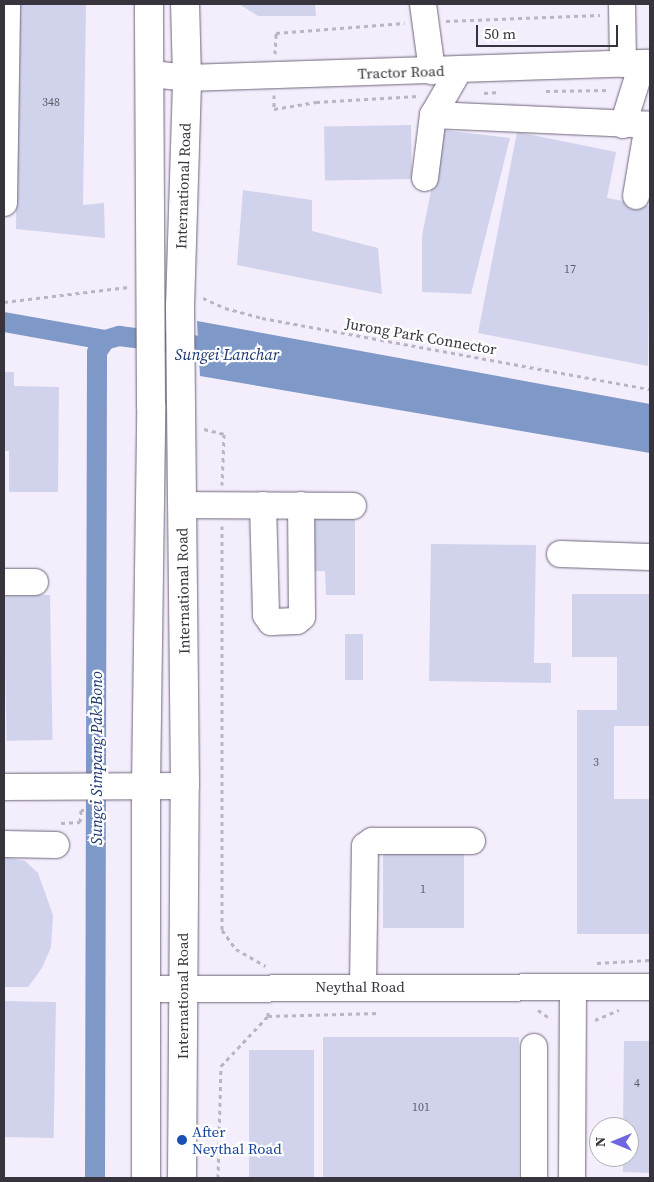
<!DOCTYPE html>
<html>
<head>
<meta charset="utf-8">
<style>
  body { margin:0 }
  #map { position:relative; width:654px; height:1182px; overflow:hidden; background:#f4edfc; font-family:"Source Serif 4",serif }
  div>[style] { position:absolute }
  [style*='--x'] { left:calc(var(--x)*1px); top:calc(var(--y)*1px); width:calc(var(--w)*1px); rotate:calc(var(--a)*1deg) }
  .water>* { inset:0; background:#7e98c8 }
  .canal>* { height:20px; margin:-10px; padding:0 10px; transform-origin:10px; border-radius:10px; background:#7e98c8 }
  .building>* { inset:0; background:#d1d3ec; transform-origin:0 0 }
  .path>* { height:3px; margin-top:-1.5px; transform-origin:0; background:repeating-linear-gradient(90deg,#bbb5c3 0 4px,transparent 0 8px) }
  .roads { filter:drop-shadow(0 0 1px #6e657a) drop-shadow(0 0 1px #6e657a) }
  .minor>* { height:26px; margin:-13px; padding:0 13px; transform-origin:13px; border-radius:13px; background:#fff }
  .major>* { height:28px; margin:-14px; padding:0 14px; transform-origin:14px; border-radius:14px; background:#fff }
  .dots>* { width:14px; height:14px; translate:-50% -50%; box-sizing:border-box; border:2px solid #fefefe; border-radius:50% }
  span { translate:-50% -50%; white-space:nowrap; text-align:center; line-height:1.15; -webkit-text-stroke:4.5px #fefefe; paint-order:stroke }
  .number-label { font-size:12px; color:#5e5c6a }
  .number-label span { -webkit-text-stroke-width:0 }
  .street-label { font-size:15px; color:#38343e }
  .transit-label { font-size:15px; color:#164399 }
  .left { translate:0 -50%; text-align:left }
  .water-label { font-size:16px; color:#1b3671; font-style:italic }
  .frame { position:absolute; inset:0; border:5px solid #38343e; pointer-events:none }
  .north { position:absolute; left:589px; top:1117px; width:50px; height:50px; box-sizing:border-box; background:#fefefe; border:1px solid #afadb1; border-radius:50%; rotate:270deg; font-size:14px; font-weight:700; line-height:20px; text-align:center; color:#38343e }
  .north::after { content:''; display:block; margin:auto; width:18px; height:22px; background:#6f66e0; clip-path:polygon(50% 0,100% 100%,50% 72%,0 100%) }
  .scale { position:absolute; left:476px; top:25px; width:142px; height:22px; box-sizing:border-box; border:2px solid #38343e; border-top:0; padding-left:6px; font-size:15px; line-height:18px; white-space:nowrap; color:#38343e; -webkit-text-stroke:4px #fefefe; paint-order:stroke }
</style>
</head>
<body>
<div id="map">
  <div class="water">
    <i style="clip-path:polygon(197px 321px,650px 404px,650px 453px,200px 376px)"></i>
  </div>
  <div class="canal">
    <i style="--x:4;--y:322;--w:103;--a:10.1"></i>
    <i style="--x:105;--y:340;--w:15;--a:-16"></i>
    <i style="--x:119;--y:336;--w:81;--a:7.1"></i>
    <i style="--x:95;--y:1178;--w:826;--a:-89.86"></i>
    <i style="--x:97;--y:352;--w:14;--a:-56"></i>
  </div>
  <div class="building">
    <i style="clip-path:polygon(18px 4px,86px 4px,83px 205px,104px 203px,105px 238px,16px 229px)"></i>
    <i style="clip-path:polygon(239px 4px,315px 4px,316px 16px,258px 16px)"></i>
    <i style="left:411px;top:125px;width:54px;height:87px;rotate:89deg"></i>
    <i style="clip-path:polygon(443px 130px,510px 138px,471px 294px,422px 292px,422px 236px)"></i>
    <i style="clip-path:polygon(517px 132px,616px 152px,607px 198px,650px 206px,648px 366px,478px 333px)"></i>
    <i style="clip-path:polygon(243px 190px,312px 200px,312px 231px,378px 248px,382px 294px,237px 265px)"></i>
    <i style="clip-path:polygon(4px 372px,14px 372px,14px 386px,59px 387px,58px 492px,9px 492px,9px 451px,4px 451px)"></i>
    <i style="clip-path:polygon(312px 513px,355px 513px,355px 595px,326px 595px,325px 571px,312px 571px)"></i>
    <i style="clip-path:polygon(431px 544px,536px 545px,534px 663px,551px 663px,551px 683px,429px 681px)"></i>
    <i style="clip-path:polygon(572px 594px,650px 594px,650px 726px,614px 726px,614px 799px,650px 799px,650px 934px,577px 934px,577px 710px,617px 710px,617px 657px,572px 657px)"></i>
    <i style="left:50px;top:595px;width:145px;height:46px;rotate:89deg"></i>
    <i style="left:345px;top:634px;width:18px;height:46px"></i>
    <i style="left:383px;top:852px;width:81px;height:76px"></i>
    <i style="clip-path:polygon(4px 857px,25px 861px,38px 873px,53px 915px,51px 947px,42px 968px,28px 987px,4px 987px)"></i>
    <i style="left:4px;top:1001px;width:52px;height:136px;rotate:1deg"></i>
    <i style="left:519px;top:1037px;width:141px;height:196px;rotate:90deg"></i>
    <i style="clip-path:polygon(624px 1041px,650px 1041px,650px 1173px,623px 1172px,623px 1157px,629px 1157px,629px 1127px,623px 1127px)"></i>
    <i style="left:249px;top:1050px;width:65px;height:128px"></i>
  </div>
  <div class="path">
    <i style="--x:446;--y:21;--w:154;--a:-2.2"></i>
    <i style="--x:275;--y:54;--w:21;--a:-87"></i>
    <i style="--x:276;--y:33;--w:129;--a:-4.4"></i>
    <i style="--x:546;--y:91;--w:64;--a:-0.9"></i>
    <i style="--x:484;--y:93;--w:16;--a:-4"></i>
    <i style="--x:274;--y:95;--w:14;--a:90"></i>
    <i style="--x:274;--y:109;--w:43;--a:-9.5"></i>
    <i style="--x:316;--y:102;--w:102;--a:-3.4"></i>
    <i style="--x:203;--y:298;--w:24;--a:24"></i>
    <i style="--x:225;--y:308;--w:38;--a:15"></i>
    <i style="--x:262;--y:318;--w:394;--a:10.4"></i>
    <i style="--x:4;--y:302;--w:125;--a:-6.9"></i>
    <i style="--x:204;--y:429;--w:21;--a:14"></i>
    <i style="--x:224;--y:434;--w:51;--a:92.2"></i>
    <i style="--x:222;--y:526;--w:404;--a:90"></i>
    <i style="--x:222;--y:930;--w:24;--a:54"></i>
    <i style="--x:236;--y:949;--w:34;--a:30"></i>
    <i style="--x:61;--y:823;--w:19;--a:-3"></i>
    <i style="--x:80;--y:822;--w:12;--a:-85"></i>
    <i style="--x:81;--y:810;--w:3;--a:0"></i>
    <i style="--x:597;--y:963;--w:53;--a:-3.2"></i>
    <i style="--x:538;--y:1010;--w:16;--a:35"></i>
    <i style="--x:268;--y:1016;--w:111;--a:-1.5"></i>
    <i style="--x:595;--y:1020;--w:26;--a:-23"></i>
    <i style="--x:218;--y:1178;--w:112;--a:-88.5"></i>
    <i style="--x:221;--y:1066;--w:69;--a:-46.8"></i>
    <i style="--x:268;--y:1016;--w:6;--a:-90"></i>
  </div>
  <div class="roads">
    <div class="minor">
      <i style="--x:423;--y:4;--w:68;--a:82.3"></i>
      <i style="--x:622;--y:4;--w:60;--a:89"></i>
      <i style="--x:151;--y:74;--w:36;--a:6"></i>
      <i style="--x:187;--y:78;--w:463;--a:-1.9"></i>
      <i style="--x:433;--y:115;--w:217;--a:2.6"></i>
      <i style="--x:623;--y:125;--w:64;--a:-72.7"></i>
      <i style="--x:425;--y:178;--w:64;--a:-82.8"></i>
      <i style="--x:433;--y:115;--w:52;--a:-60"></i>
      <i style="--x:636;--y:196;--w:72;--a:-80.4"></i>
      <i style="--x:4;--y:203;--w:199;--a:-89.1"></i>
      <i style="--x:182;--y:505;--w:171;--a:0.3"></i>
      <i style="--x:263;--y:505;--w:110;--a:88.4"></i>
      <i style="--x:266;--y:615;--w:9;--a:54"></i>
      <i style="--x:271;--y:622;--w:26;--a:-2"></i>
      <i style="--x:297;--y:621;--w:6;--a:-39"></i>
      <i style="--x:302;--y:617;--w:112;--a:-90.5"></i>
      <i style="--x:560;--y:554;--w:90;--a:1.9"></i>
      <i style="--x:4;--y:582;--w:31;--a:0"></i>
      <i style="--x:4;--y:787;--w:181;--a:-0.3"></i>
      <i style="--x:4;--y:844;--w:52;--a:1.1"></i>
      <i style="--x:363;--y:987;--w:141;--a:-89.2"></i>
      <i style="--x:365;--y:846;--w:9;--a:-36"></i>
      <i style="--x:372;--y:841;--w:100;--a:0"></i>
      <i style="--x:147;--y:989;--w:503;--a:-0.23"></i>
      <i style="--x:534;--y:1178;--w:131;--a:-90"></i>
      <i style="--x:572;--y:1178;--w:191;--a:-89.7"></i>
    </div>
    <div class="major">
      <i style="--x:146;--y:1178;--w:391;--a:-90"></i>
      <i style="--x:146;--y:787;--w:381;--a:-89.2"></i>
      <i style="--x:151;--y:406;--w:402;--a:-90.3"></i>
      <i style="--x:182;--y:1178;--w:392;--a:-89.6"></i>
      <i style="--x:185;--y:786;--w:480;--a:-90.6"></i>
      <i style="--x:180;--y:306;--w:228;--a:-88.2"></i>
      <i style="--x:187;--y:78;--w:74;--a:-91.5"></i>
    </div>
  </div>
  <div class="dots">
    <i style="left:182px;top:1140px;background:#1a4fb4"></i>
  </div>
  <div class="number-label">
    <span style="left:51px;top:103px">348</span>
    <span style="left:570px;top:270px">17</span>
    <span style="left:596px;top:763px">3</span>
    <span style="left:423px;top:890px">1</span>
    <span style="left:637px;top:1084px">4</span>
    <span style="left:421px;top:1108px">101</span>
  </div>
  <div class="street-label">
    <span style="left:401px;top:72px;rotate:-2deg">Tractor Road</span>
    <span style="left:183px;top:186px;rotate:-88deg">International Road</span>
    <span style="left:421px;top:336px;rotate:10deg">Jurong Park Connector</span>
    <span style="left:183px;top:591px;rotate:-91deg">International Road</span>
    <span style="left:360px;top:987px">Neythal Road</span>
    <span style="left:183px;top:996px;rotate:-90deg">International Road</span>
  </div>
  <div class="transit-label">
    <span class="left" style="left:192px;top:1140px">After<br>Neythal Road</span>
  </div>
  <div class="water-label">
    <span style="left:227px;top:354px">Sungei Lanchar</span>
    <span style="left:96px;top:758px;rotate:-90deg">Sungei Simpang Pak Bono</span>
  </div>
  <div class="frame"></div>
  <div class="north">N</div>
  <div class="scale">50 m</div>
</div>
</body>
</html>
